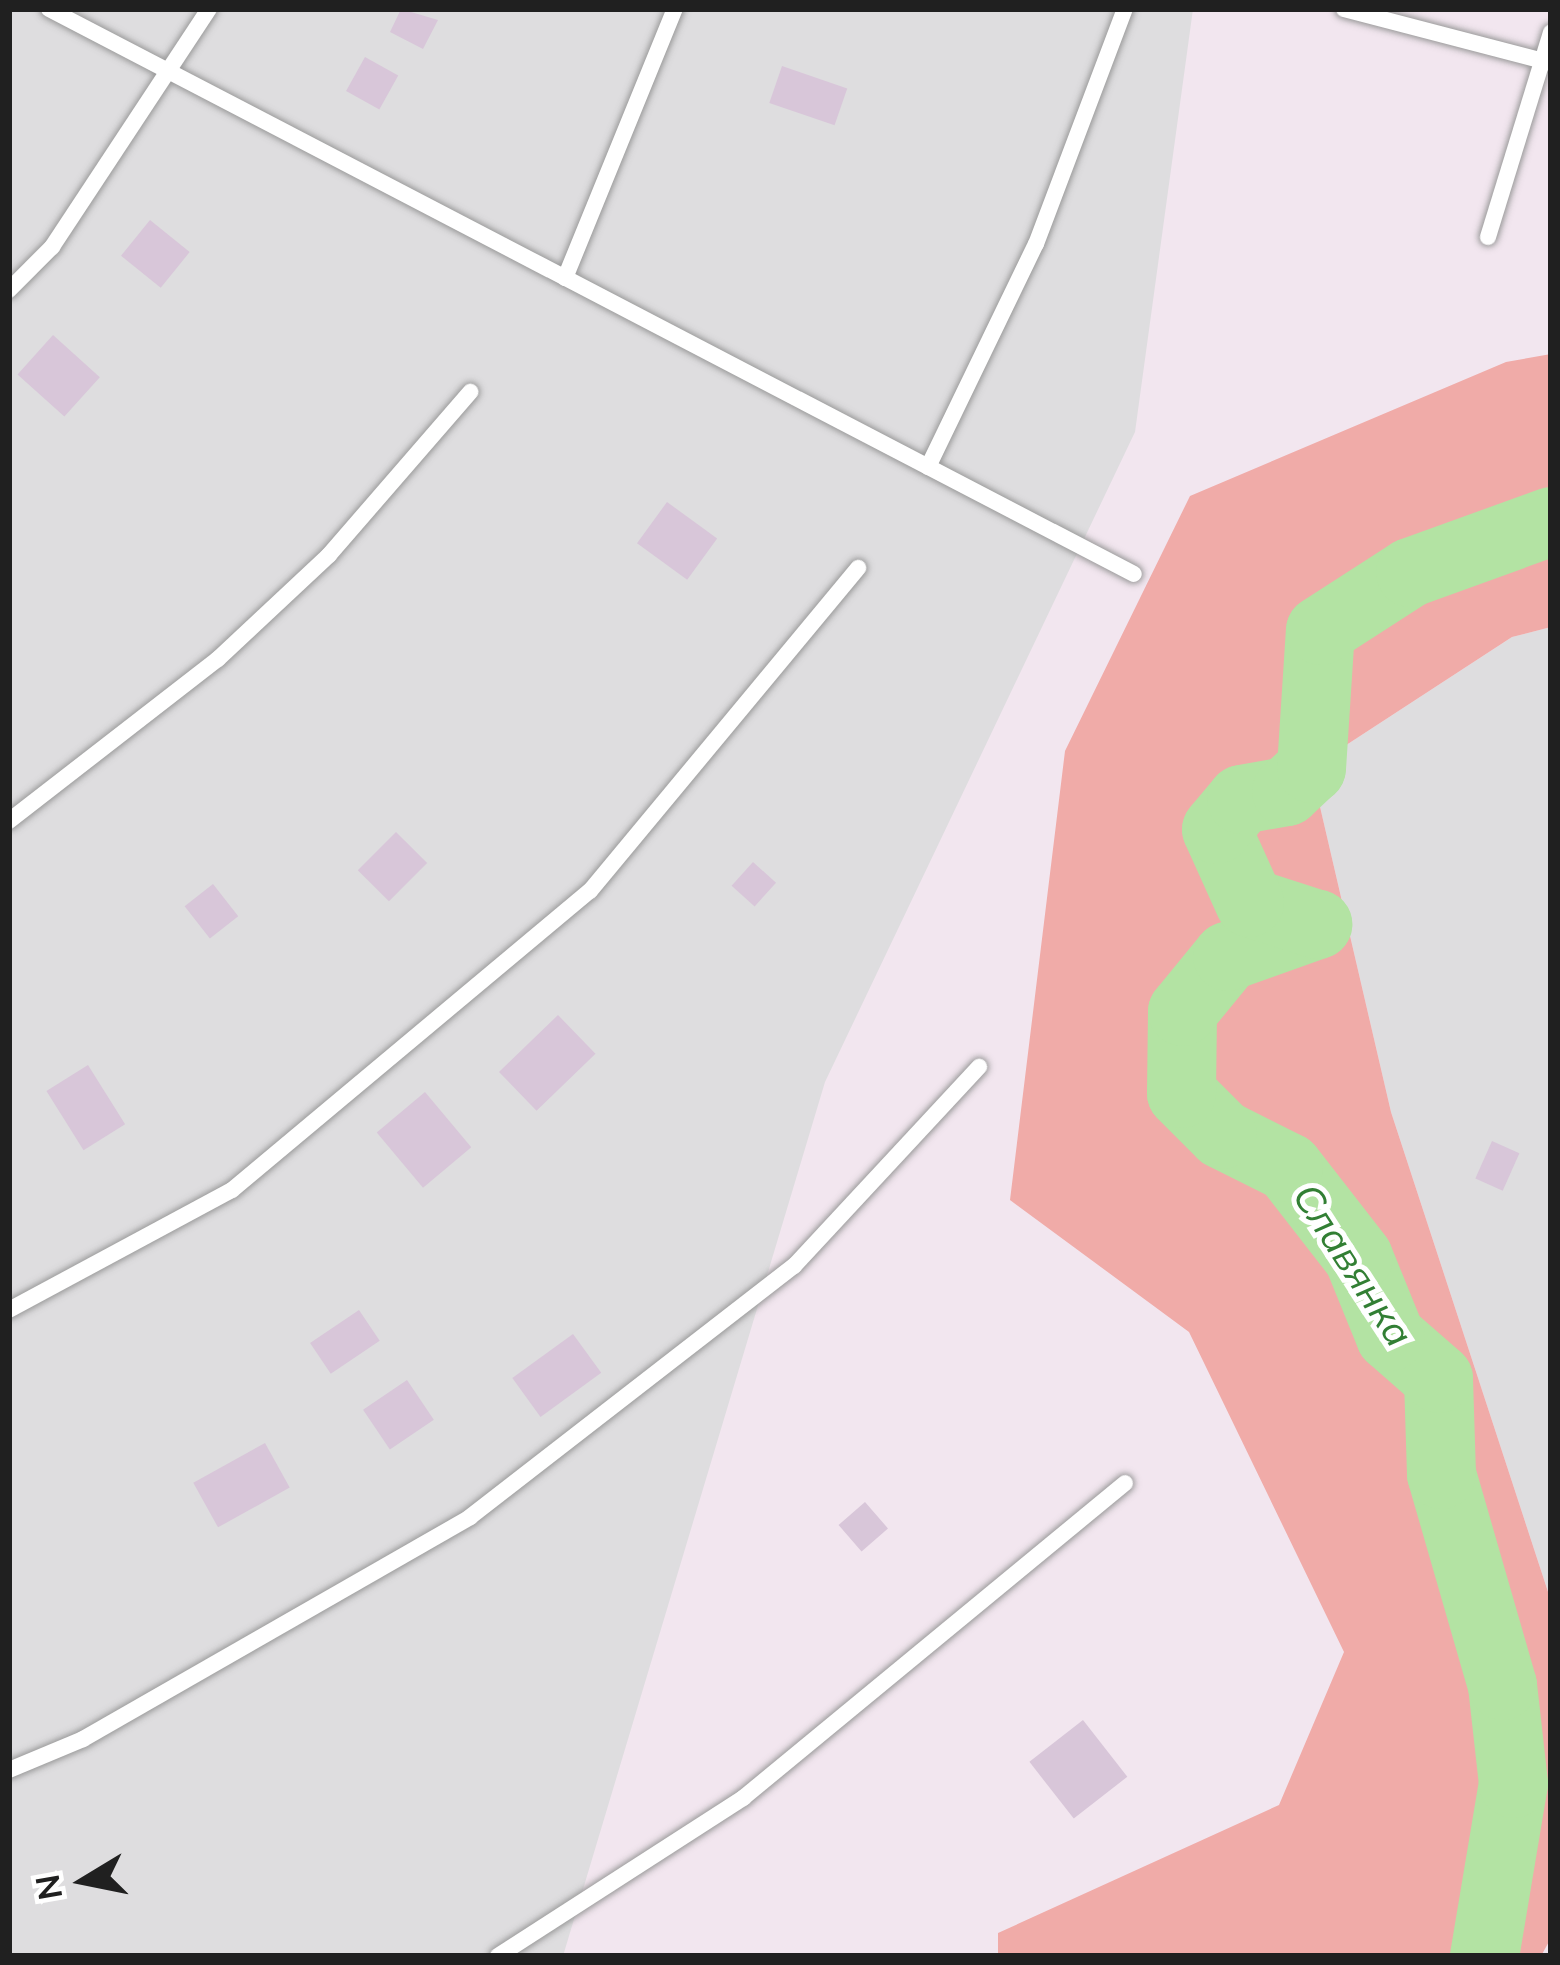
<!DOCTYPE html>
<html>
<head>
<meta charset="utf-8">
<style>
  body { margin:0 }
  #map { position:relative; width:1560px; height:1965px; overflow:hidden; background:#f2e6ef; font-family:Mulish,sans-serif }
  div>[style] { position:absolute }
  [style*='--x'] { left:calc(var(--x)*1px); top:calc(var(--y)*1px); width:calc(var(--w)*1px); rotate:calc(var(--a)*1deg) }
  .residential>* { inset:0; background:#dedddf }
  .grass>* { inset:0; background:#f0aba8 }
  .river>* { height:69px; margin:-34.5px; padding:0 34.5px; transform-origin:34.5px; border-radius:34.5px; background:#b3e3a3 }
  .building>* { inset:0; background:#d8c6d9; transform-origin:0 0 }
  .roads { filter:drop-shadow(0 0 3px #9a9a9a) drop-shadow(0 0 3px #9a9a9a) }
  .service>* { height:16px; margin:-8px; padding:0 8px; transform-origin:8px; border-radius:8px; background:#fff }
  span { translate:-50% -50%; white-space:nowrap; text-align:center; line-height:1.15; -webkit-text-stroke:10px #fff; paint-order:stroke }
  .water-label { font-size:39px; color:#327f34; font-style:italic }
  .frame { position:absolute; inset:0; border:12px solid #202020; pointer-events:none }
  .north { position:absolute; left:24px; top:1821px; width:120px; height:120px; -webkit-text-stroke:9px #fff; paint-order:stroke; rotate:260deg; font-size:33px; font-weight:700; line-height:48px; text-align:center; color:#202020 }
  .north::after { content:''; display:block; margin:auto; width:42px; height:54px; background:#202020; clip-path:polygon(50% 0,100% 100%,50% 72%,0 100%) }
</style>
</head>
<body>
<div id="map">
  <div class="residential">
    <i style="clip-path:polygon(9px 9px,1193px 9px,1135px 432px,825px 1082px,563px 1956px,9px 1956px)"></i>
    <i style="clip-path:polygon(1551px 627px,1551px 1601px,1391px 1112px,1311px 768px,1512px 637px)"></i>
  </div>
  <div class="grass">
    <i style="clip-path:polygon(1551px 354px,1551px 627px,1512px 637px,1311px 768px,1391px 1112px,1551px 1601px,1551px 1938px,1541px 1956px,998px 1956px,998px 1933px,1279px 1805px,1344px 1652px,1189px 1332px,1010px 1200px,1065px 751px,1190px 496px,1506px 362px)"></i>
  </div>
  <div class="river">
    <i style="--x:1484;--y:1956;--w:175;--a:-80.5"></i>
    <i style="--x:1513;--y:1783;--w:99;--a:-96.4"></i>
    <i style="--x:1502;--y:1685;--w:220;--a:-106.1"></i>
    <i style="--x:1441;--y:1474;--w:96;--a:-91.8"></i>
    <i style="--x:1438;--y:1378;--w:64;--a:-138.8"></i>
    <i style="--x:1390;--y:1336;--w:85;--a:-112.1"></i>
    <i style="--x:1358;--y:1257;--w:114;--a:-127.9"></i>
    <i style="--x:1288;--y:1167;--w:74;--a:-153.4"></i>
    <i style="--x:1222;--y:1134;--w:58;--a:-135"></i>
    <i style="--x:1181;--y:1093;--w:82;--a:-89.3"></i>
    <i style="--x:1182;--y:1011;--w:71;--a:-50.7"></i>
    <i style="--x:1227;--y:956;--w:96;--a:-19.6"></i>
    <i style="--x:1317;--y:924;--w:71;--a:-162.1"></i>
    <i style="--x:1249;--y:902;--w:80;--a:-114.3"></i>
    <i style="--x:1216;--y:829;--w:39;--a:-50"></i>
    <i style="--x:1241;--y:799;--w:46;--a:-10.1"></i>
    <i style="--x:1286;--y:791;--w:34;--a:-43"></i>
    <i style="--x:1311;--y:768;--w:138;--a:-86.3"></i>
    <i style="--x:1320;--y:630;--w:107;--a:-32.8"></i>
    <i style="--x:1410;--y:572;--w:150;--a:-19.9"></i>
  </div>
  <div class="building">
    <i style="clip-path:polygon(401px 9px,438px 20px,423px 49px,390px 32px)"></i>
    <i style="left:365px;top:57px;width:38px;height:39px;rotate:29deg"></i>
    <i style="left:782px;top:66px;width:69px;height:39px;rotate:19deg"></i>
    <i style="left:150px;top:220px;width:51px;height:46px;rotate:39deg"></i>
    <i style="left:53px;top:335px;width:63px;height:53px;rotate:42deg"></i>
    <i style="left:667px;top:502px;width:62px;height:51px;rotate:36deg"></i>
    <i style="left:396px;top:832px;width:44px;height:54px;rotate:45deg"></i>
    <i style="left:753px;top:862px;width:31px;height:32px;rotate:42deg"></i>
    <i style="left:213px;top:884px;width:41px;height:36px;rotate:52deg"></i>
    <i style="left:558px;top:1015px;width:54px;height:82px;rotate:46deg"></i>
    <i style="left:88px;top:1065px;width:70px;height:49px;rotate:58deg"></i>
    <i style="left:425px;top:1092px;width:72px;height:63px;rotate:50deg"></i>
    <i style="left:1492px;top:1141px;width:30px;height:41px;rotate:24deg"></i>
    <i style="left:359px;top:1310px;width:37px;height:59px;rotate:56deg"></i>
    <i style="left:573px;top:1334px;width:48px;height:75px;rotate:54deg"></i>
    <i style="left:407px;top:1380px;width:48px;height:53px;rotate:56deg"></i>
    <i style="left:265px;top:1443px;width:51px;height:82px;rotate:61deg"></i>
    <i style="left:865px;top:1502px;width:35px;height:35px;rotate:49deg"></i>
    <i style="left:1083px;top:1720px;width:72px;height:68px;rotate:52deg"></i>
  </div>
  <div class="roads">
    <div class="service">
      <i style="--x:49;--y:9;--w:1223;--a:27.51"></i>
      <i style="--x:1344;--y:9;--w:214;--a:14.6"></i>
      <i style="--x:1488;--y:237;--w:214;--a:-72.9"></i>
      <i style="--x:565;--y:278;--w:291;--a:-67.8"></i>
      <i style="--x:9;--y:290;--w:61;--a:-45"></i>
      <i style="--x:52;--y:247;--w:285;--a:-56.6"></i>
      <i style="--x:928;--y:467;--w:248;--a:-64.2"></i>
      <i style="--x:1036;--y:244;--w:251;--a:-69.3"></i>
      <i style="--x:9;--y:821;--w:264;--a:-37.8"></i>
      <i style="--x:218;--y:659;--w:152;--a:-43.1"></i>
      <i style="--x:329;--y:555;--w:216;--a:-49.1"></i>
      <i style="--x:9;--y:1310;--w:253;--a:-28.3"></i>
      <i style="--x:232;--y:1190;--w:466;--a:-39.9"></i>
      <i style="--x:590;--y:891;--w:420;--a:-50.3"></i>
      <i style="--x:9;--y:1770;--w:80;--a:-22.7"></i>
      <i style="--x:83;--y:1739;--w:446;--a:-29.8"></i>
      <i style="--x:470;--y:1517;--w:410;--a:-37.8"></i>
      <i style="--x:794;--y:1266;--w:272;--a:-47.1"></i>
      <i style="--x:498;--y:1956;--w:292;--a:-32.8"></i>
      <i style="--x:743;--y:1798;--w:495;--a:-39.5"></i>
    </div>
  </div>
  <div class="water-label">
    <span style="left:1353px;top:1265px;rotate:57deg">Славянка</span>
  </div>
  <div class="frame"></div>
  <div class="north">N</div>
</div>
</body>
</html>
